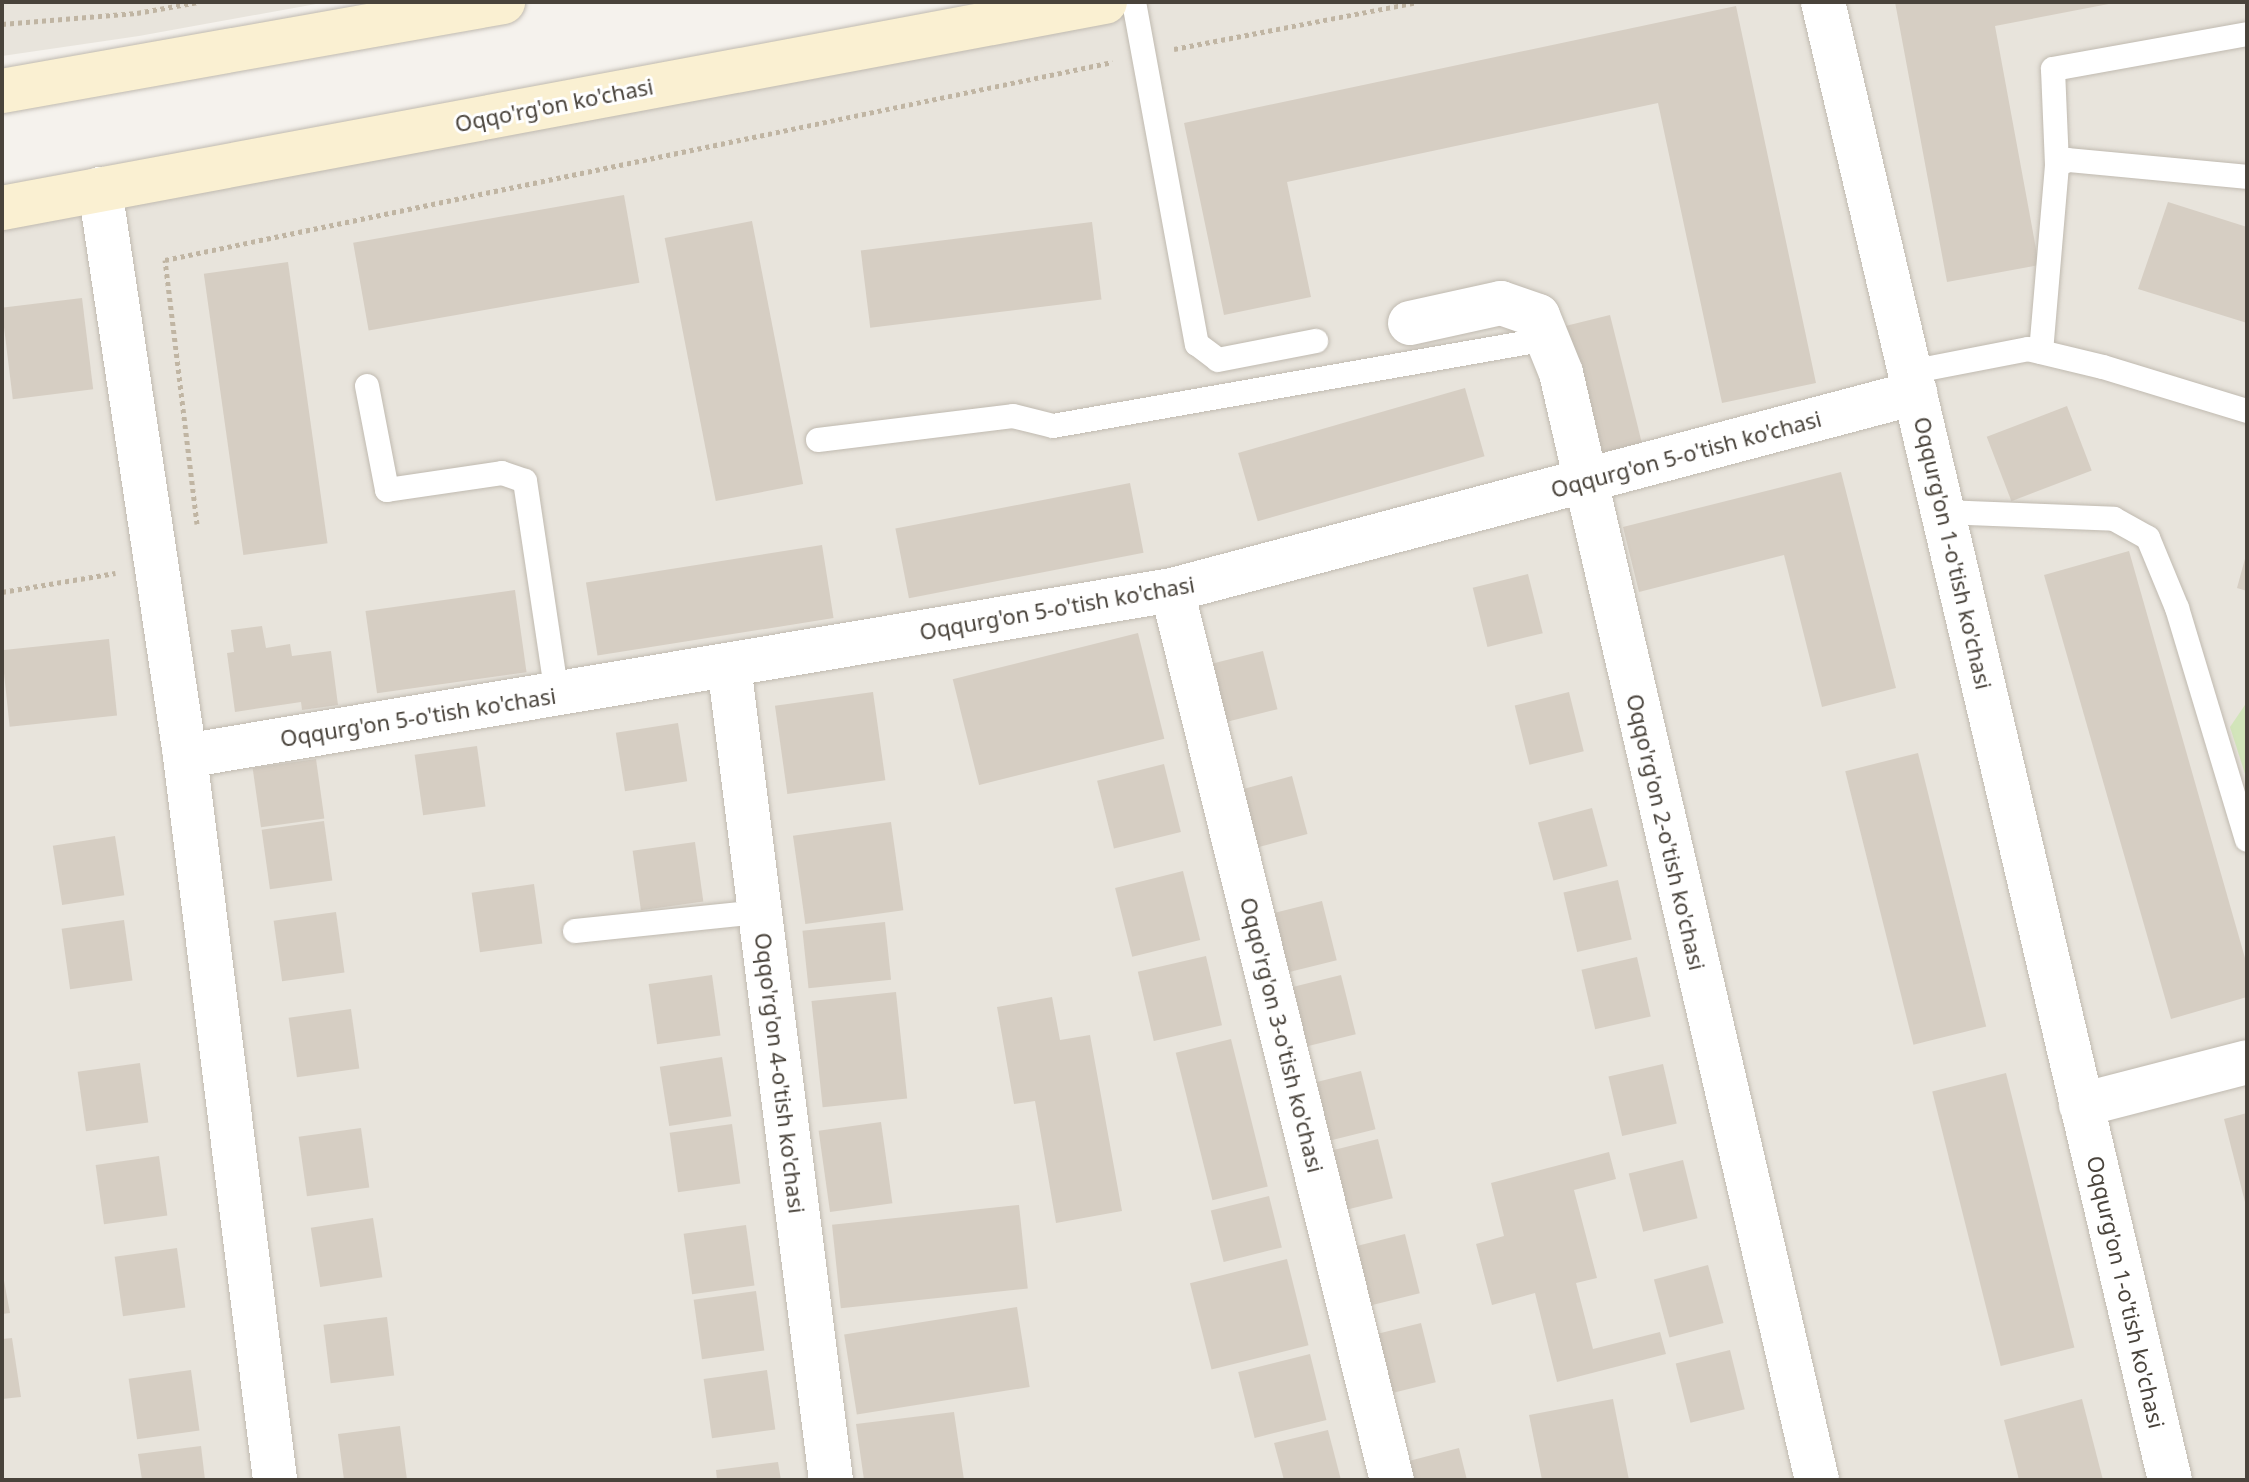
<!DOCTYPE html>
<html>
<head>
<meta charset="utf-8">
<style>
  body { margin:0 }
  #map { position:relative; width:2249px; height:1482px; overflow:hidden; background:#f5f2ed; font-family:"Noto Sans",sans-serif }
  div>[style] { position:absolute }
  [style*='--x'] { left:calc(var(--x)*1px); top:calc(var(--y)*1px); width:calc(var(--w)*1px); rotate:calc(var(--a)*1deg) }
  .residential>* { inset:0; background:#e8e4dc }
  .green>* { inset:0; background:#d2e5ba }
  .building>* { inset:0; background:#d6cec3; transform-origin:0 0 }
  .path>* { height:5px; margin-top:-2.5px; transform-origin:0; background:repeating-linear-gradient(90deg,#c0b5a3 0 4px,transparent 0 8px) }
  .roads { filter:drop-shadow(0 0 2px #c0bab0) drop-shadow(0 0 2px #c0bab0) }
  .service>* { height:24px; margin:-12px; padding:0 12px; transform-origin:12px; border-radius:12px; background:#fff }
  .minor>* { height:44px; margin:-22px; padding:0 22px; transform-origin:22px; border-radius:22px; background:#fff }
  .secondary>* { height:44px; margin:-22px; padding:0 22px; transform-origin:22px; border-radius:22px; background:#faf0d2 }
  span { translate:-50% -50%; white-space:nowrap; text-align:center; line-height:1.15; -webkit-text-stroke:6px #fff; paint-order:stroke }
  .street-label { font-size:22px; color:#49433b }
  .frame { position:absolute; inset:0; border:4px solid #49433b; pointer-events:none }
</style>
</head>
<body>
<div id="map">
  <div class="residential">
    <i style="clip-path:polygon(2px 2px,327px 2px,139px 36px,2px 56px)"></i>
    <i style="clip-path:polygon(1105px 2px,2247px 2px,2247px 1480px,2px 1480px,2px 208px)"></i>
  </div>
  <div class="green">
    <i style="clip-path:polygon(2247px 702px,2247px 780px,2230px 727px)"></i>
  </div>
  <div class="building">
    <i style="clip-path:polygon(1895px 2px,2119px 2px,1995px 26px,2039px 265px,1947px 282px)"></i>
    <i style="clip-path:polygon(1736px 6px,1816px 383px,1722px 403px,1658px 103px,1287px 182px,1311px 297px,1224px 315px,1184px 123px)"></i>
    <i style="left:624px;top:195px;width:89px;height:275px;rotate:80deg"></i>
    <i style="clip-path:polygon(2168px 202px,2247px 227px,2247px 323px,2138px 289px)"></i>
    <i style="left:752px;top:221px;width:268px;height:89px;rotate:79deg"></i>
    <i style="left:1092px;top:222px;width:78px;height:233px;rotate:83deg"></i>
    <i style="left:288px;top:262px;width:284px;height:85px;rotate:82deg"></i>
    <i style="left:82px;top:298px;width:92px;height:81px;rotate:83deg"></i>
    <i style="left:1610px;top:315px;width:137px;height:48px;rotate:76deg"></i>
    <i style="left:1465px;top:388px;width:71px;height:236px;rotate:74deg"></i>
    <i style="left:2067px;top:406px;width:69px;height:86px;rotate:69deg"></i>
    <i style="clip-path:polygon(1841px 472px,1896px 688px,1822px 707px,1784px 555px,1639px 592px,1623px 527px)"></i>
    <i style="left:1130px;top:483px;width:71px;height:239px;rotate:79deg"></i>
    <i style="left:822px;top:545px;width:74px;height:239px;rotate:81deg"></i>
    <i style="clip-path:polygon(2129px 551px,2247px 965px,2247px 997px,2171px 1019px,2044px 575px)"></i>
    <i style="clip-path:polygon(2246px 555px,2247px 555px,2247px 591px,2237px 588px)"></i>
    <i style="left:1528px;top:574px;width:61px;height:57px;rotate:76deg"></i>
    <i style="left:515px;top:590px;width:83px;height:151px;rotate:82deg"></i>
    <i style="clip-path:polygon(262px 626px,266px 648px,290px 644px,292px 656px,331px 651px,338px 705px,302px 710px,301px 702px,235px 712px,227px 653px,234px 652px,231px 630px)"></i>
    <i style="left:1138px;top:633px;width:109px;height:191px;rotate:76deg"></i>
    <i style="left:109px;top:639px;width:77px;height:108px;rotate:84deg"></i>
    <i style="left:1263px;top:651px;width:60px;height:56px;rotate:76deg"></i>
    <i style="left:873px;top:692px;width:89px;height:99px;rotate:82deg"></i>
    <i style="left:1569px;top:692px;width:61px;height:56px;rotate:76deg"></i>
    <i style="left:678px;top:723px;width:59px;height:63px;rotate:81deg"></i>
    <i style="left:477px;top:746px;width:61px;height:63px;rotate:82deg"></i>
    <i style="left:1918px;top:753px;width:282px;height:75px;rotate:76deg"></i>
    <i style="left:316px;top:759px;width:60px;height:64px;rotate:82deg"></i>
    <i style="left:1164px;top:764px;width:70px;height:69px;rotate:76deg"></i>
    <i style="left:1292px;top:776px;width:60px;height:56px;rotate:75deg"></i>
    <i style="left:1592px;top:808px;width:60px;height:56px;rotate:75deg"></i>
    <i style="left:324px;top:821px;width:60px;height:63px;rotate:82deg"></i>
    <i style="left:891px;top:822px;width:89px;height:99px;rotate:82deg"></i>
    <i style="left:115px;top:836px;width:60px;height:63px;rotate:81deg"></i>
    <i style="left:695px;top:842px;width:60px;height:63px;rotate:82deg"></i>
    <i style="left:1183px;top:871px;width:71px;height:70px;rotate:76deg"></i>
    <i style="left:1618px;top:880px;width:61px;height:56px;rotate:77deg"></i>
    <i style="left:534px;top:884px;width:60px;height:63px;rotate:82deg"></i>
    <i style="left:1322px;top:901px;width:61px;height:56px;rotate:76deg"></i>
    <i style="left:336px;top:912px;width:61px;height:63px;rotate:82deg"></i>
    <i style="left:124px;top:920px;width:61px;height:63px;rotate:82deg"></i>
    <i style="left:885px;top:922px;width:58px;height:83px;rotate:84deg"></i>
    <i style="left:1206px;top:956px;width:71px;height:70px;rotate:77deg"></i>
    <i style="left:1637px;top:957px;width:61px;height:57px;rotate:77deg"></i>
    <i style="left:712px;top:975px;width:61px;height:64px;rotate:82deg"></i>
    <i style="left:1341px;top:975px;width:61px;height:56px;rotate:76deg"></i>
    <i style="left:896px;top:992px;width:107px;height:85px;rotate:84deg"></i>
    <i style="clip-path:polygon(1052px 997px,1060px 1040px,1090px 1035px,1122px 1211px,1056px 1223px,1035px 1101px,1014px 1104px,997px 1007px)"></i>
    <i style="left:351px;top:1009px;width:60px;height:63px;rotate:82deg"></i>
    <i style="left:1231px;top:1039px;width:152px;height:57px;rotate:76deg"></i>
    <i style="left:722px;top:1057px;width:60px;height:63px;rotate:81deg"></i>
    <i style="left:140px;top:1063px;width:60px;height:63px;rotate:82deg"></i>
    <i style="left:1663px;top:1064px;width:61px;height:56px;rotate:77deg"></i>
    <i style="left:1361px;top:1071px;width:60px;height:56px;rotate:76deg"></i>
    <i style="left:2006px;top:1073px;width:283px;height:76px;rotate:76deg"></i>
    <i style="clip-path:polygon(2247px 1113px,2247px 1206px,2246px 1206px,2224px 1119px)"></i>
    <i style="left:881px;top:1122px;width:82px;height:63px;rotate:82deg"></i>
    <i style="left:732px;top:1124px;width:60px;height:63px;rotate:82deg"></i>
    <i style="left:361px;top:1128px;width:60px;height:63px;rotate:82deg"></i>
    <i style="left:1378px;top:1139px;width:61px;height:56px;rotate:76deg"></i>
    <i style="clip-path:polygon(1609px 1152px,1616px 1179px,1574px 1190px,1597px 1278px,1576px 1283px,1593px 1349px,1660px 1332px,1666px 1354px,1557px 1382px,1535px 1293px,1492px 1305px,1476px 1244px,1504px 1236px,1491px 1183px)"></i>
    <i style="left:159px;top:1156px;width:60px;height:64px;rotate:82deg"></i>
    <i style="left:1683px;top:1160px;width:60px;height:56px;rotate:76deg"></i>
    <i style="left:1269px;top:1196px;width:53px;height:60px;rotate:76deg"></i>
    <i style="left:1019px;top:1205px;width:84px;height:188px;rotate:84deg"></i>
    <i style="left:373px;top:1218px;width:60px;height:63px;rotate:81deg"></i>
    <i style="left:746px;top:1225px;width:61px;height:63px;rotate:82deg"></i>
    <i style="left:1405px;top:1234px;width:61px;height:56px;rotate:76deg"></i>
    <i style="left:177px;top:1248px;width:60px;height:63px;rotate:82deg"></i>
    <i style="left:1287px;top:1259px;width:89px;height:100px;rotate:76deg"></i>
    <i style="left:1708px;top:1265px;width:60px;height:56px;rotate:75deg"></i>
    <i style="clip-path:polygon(2px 1270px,10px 1313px,2px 1314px)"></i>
    <i style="left:756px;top:1291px;width:60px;height:63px;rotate:82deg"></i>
    <i style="left:1017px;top:1307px;width:81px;height:175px;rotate:81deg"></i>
    <i style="left:387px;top:1317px;width:59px;height:64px;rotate:83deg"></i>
    <i style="left:1421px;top:1323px;width:61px;height:56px;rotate:76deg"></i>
    <i style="clip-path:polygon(12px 1338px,21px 1397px,2px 1399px,2px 1339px)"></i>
    <i style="left:1730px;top:1350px;width:61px;height:56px;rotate:76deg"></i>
    <i style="left:1310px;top:1354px;width:68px;height:74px;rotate:76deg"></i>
    <i style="left:191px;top:1370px;width:61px;height:63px;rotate:82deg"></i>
    <i style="left:767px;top:1370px;width:60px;height:64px;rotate:82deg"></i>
    <i style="clip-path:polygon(1613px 1399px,1629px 1480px,1542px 1480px,1529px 1415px)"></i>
    <i style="clip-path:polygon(2082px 1399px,2103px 1480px,2019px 1480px,2004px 1420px)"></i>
    <i style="clip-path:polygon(954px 1412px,964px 1480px,864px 1480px,856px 1424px)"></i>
    <i style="clip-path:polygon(400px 1426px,407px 1480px,344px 1480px,338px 1434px)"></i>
    <i style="clip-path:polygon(1328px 1430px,1341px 1480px,1284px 1480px,1274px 1443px)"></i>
    <i style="clip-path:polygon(201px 1446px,205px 1480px,142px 1480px,138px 1454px)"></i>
    <i style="clip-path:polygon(1459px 1448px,1467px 1480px,1409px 1480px,1405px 1462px)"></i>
    <i style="clip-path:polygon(778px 1462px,781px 1480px,717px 1480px,716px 1470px)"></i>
  </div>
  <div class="path">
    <i style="--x:2;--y:24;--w:135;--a:-4.7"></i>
    <i style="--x:137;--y:13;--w:62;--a:-10.2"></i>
    <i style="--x:1174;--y:49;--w:248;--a:-10.9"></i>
    <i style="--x:197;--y:524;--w:266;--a:-96.9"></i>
    <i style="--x:165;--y:260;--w:968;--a:-11.8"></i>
    <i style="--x:2;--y:592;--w:115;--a:-9.5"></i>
  </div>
  <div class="roads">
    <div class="service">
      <i style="--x:1134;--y:2;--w:348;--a:79.6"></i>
      <i style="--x:1197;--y:344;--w:26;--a:37"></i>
      <i style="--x:1218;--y:360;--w:100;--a:-11"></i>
      <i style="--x:2057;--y:165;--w:96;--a:-92.4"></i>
      <i style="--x:2053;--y:69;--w:197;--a:-10.2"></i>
      <i style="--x:2041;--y:352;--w:188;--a:-85.1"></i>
      <i style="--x:2057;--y:165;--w:12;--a:-24"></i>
      <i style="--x:2068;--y:160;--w:180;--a:5.4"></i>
      <i style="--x:1910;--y:372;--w:120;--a:-11"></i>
      <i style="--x:2028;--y:349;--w:77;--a:13.5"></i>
      <i style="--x:2103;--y:367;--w:151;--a:17"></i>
      <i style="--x:367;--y:386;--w:106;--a:79.1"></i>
      <i style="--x:387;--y:490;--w:116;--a:-8.4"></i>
      <i style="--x:502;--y:473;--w:24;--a:19"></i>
      <i style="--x:525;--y:481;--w:215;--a:81.5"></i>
      <i style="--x:818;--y:440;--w:196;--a:-7"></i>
      <i style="--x:1013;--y:416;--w:41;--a:14"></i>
      <i style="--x:1053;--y:426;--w:502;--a:-9.99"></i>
      <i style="--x:1943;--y:512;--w:171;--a:2.3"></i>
      <i style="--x:2114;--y:519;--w:39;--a:29"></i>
      <i style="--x:2148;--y:538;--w:76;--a:67.5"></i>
      <i style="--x:2177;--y:608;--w:242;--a:73.2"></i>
      <i style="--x:575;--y:931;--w:186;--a:-5.9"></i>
    </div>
    <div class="minor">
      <i style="--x:1823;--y:2;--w:1518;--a:76.79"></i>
      <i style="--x:100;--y:189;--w:573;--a:81.47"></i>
      <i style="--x:185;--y:756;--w:730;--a:82.91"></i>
      <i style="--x:1410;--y:323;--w:93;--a:-12.4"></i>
      <i style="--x:1501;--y:303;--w:39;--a:19"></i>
      <i style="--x:1538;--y:316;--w:61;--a:68"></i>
      <i style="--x:1561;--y:373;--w:1136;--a:76.98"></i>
      <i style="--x:1172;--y:590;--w:917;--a:76.12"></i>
      <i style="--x:729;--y:665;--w:821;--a:82.87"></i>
      <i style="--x:185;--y:756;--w:1001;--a:-9.55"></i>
      <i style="--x:1172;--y:590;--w:769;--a:-14.85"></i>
      <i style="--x:2081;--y:1105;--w:171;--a:-14.5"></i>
    </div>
    <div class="secondary">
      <i style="--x:2;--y:91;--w:509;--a:-10.07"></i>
      <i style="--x:2;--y:208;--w:1122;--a:-10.58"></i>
    </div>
  </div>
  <div class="street-label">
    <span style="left:554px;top:105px;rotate:-11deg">Oqqo'rg'on ko'chasi</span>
    <span style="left:1686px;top:454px;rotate:-15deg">Oqqurg'on 5-o'tish ko'chasi</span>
    <span style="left:1953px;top:553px;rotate:77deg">Oqqurg'on 1-o'tish ko'chasi</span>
    <span style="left:1057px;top:608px;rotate:-10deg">Oqqurg'on 5-o'tish ko'chasi</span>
    <span style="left:418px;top:717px;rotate:-9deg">Oqqurg'on 5-o'tish ko'chasi</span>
    <span style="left:1666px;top:832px;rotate:77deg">Oqqo'rg'on 2-o'tish ko'chasi</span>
    <span style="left:1282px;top:1035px;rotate:76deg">Oqqo'rg'on 3-o'tish ko'chasi</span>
    <span style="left:780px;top:1073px;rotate:83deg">Oqqo'rg'on 4-o'tish ko'chasi</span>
    <span style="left:2126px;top:1292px;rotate:77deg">Oqqurg'on 1-o'tish ko'chasi</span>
  </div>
  <div class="frame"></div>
</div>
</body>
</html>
